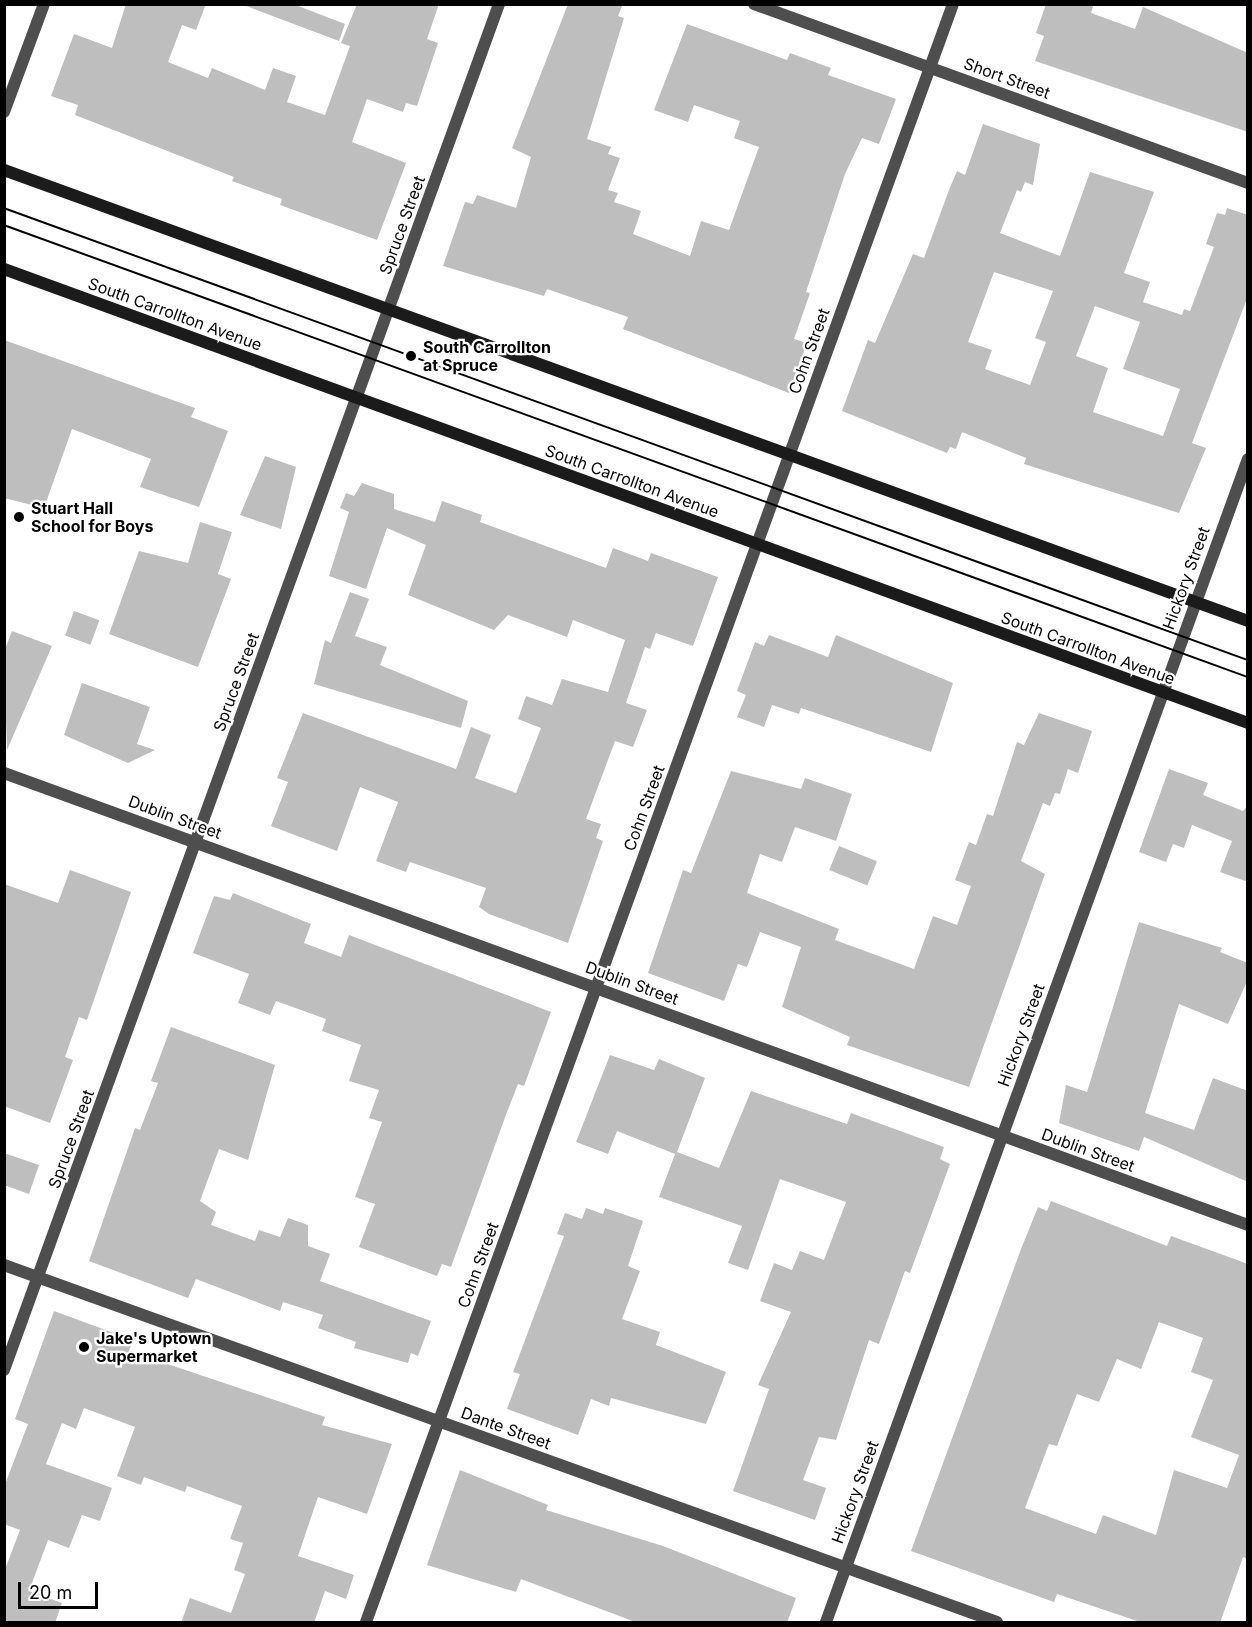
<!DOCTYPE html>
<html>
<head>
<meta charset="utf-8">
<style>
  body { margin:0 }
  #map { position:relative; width:1252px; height:1627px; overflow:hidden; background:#fff; font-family:Inter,sans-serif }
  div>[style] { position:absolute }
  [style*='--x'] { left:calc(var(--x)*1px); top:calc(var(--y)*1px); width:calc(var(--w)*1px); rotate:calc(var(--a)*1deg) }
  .building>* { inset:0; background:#bebebe; transform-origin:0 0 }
  .minor>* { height:12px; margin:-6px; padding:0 6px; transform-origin:6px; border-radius:6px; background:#4e4e4e }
  .secondary>* { height:12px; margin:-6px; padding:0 6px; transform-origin:6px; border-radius:6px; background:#1b1b1b }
  .tram>* { height:1.5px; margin:-0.75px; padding:0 0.75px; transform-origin:0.75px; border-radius:0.75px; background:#000 }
  .dots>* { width:16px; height:16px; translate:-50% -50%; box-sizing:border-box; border:3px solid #fff; border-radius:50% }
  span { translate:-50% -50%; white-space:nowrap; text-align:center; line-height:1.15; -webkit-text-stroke:4.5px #fff; paint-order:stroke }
  .street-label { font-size:16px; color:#000 }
  .poi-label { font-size:16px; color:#000; font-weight:700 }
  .left { translate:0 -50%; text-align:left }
  .frame { position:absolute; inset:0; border:6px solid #000; pointer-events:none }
  .scale { position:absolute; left:18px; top:1582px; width:80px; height:27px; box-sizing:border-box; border:3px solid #000; border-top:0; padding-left:8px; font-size:18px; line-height:21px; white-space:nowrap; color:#000; -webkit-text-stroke:4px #fff; paint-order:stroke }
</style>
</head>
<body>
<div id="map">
  <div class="building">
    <i style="clip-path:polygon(126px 4px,206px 4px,196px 30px,182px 25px,168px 62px,208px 78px,212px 68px,265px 90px,273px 68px,296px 76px,287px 102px,325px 115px,350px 46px,341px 43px,357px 4px,439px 4px,427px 39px,438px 43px,417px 106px,406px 103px,403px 112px,367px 99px,352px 142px,406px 163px,377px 240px,280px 205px,282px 199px,232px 181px,234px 177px,75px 115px,78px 105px,51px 96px,74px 34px,112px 48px)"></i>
    <i style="clip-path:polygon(241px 4px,293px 4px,345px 24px,339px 41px)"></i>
    <i style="clip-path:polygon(568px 4px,623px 4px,618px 16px,624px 18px,587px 139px,611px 147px,608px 154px,620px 158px,608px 190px,618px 193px,614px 202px,641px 211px,633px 234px,690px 256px,701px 221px,729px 230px,759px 147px,734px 138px,740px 121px,694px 105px,688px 122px,654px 110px,687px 24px,787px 60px,790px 53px,831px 68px,828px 75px,896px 99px,879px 144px,862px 138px,845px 174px,806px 292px,810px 293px,794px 339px,807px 343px,789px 393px,623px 329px,628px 317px,547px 289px,544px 296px,443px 266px,465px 202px,473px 204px,477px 195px,516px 208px,531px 157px,512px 148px)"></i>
    <i style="clip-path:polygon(1046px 4px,1094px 4px,1091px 13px,1135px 29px,1143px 7px,1248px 53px,1248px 132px,1035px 61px,1044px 36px,1036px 33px)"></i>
    <i style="clip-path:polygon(evenodd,983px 124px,1040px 144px,1033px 185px,1025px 182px,1021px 192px,1017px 190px,1000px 233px,1060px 256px,1090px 172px,1154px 192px,1124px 273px,1150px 282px,1143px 302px,1182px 315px,1184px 309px,1190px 311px,1214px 247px,1206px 244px,1217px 213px,1225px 215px,1227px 208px,1248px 215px,1248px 296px,1192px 443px,1206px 448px,1179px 513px,1024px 464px,1026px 458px,962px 432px,956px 449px,950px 447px,947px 453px,842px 411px,868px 340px,875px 343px,913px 254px,924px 258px,949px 190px,957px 171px,965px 175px,983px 124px,994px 272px,1053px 291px,1035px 338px,1046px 342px,1030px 385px,985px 369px,992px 350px,968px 342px,994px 272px,983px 124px,1095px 306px,1140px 322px,1123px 369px,1180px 389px,1163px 436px,1093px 412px,1108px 368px,1076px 356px,1095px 306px)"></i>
    <i style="clip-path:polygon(4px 340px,195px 408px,191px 417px,228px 431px,199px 507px,140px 487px,151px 459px,72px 429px,44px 508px,4px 498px)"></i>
    <i style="clip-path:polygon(265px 456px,296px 467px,281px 529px,240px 515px)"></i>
    <i style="clip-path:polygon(362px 483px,394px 494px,394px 509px,435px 522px,442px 501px,482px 515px,480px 522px,606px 568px,613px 548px,648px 561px,651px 553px,718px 577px,693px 646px,656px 633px,650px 649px,645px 647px,626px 703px,647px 710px,633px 747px,615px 741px,586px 819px,601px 824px,596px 838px,603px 841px,568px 943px,489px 914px,479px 907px,486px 888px,410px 862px,406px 872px,376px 861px,398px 802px,360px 787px,337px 851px,271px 826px,288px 782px,277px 778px,303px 713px,456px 769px,471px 727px,491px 735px,475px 778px,516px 793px,541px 728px,518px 719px,526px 696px,552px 705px,562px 679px,608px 692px,625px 640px,573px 620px,567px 637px,508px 615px,494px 630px,408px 595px,426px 545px,387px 528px,366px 589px,329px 576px,349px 512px,340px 508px,346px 493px,354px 496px)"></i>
    <i style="clip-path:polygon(200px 522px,232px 532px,218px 574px,231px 579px,198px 667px,109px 634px,139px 551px,188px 563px)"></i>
    <i style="clip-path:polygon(350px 592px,369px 599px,355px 636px,387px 647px,380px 665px,468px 701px,461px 728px,314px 684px,325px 640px,331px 643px)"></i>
    <i style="left:74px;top:611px;width:27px;height:26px;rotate:20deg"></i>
    <i style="clip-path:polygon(12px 631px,52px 646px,7px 750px,4px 652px)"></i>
    <i style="clip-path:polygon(769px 635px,828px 657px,836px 635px,953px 683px,931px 752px,801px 708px,799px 714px,772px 705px,764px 727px,737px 717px,746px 695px,737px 691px,755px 642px,764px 646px)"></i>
    <i style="clip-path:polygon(82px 683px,150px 707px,137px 744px,155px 750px,128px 763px,64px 735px)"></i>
    <i style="clip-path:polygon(1039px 713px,1092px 731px,1078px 773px,1068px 769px,1060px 794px,1055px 793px,1050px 806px,1043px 803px,1021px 861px,1045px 874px,969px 1087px,847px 1045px,850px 1037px,782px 1007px,801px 947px,760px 932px,747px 967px,738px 964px,724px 1001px,648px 973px,683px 870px,691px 873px,731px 771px,801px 789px,805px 778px,852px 794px,836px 841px,795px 827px,782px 862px,760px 854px,747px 893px,839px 929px,835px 940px,914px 969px,933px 916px,957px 925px,971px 886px,955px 880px,969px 842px,976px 845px,987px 814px,993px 816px,1017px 742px,1024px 745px)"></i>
    <i style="clip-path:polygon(1169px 769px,1208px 783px,1203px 795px,1243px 811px,1248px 805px,1248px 882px,1220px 872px,1232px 841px,1192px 825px,1184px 848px,1173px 844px,1166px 862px,1139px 852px)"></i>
    <i style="left:839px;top:846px;width:41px;height:26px;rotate:22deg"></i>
    <i style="clip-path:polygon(70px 870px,131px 892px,87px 1020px,79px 1017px,65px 1057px,73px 1060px,50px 1123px,4px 1106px,4px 884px,58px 903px)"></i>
    <i style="clip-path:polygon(233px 893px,311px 924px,304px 943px,341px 957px,349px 935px,551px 1012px,524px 1086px,518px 1084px,507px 1112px,451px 1267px,442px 1264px,437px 1276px,359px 1247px,375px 1204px,355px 1197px,382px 1122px,369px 1118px,379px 1090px,349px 1081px,361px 1045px,322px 1031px,326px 1019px,276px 1001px,270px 1015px,238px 1003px,249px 974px,193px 953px,214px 896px,230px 900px)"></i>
    <i style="clip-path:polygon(1139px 922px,1222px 948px,1220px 952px,1248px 963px,1248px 979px,1228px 1024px,1179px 1004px,1145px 1113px,1194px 1130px,1213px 1078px,1248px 1091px,1248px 1182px,1144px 1137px,1139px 1151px,1059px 1123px,1066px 1085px,1087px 1092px)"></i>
    <i style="clip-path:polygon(171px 1027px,275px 1065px,248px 1160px,219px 1149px,200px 1201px,216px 1212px,211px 1225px,255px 1241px,259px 1230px,280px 1237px,288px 1218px,308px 1225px,308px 1246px,330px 1254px,320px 1281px,431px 1321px,418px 1356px,411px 1353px,408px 1363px,354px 1348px,356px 1342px,318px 1328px,323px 1315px,283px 1302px,280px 1311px,196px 1279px,188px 1298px,89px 1261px,135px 1128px,140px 1130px,158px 1083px,151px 1081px)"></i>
    <i style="clip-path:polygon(610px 1055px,654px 1070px,659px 1059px,705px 1078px,677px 1152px,719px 1168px,751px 1091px,847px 1124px,851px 1113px,944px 1147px,940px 1159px,950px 1164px,910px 1273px,905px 1271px,879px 1344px,869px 1340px,836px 1440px,819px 1437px,803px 1480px,826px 1488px,815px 1520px,733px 1491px,769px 1389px,758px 1385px,791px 1312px,760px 1301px,774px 1263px,792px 1270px,800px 1251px,824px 1260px,846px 1202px,780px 1179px,748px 1270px,728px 1263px,742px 1226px,659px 1197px,675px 1154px,617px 1131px,608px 1154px,576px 1142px)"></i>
    <i style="clip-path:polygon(4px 1153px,39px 1165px,29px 1194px,4px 1185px)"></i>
    <i style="clip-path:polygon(evenodd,1051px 1201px,1167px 1246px,1171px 1236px,1248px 1264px,1248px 1559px,1243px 1557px,1220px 1623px,1143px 1623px,1057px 1594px,1054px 1602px,911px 1551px,1021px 1249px,1038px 1207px,1047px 1211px,1051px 1201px,1159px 1322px,1203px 1338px,1191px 1372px,1213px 1380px,1191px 1437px,1239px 1455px,1227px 1488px,1174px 1470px,1156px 1535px,1103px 1515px,1096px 1534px,1025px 1508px,1049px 1444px,1057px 1446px,1077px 1394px,1099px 1402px,1117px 1359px,1141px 1369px,1159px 1322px)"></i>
    <i style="clip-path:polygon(586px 1208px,603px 1214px,605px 1208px,643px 1221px,628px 1266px,640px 1271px,622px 1319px,660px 1332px,656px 1345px,726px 1372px,706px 1424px,611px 1398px,609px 1406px,591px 1399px,578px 1435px,507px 1409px,520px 1374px,513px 1372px,564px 1236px,557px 1234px,565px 1213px,582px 1219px)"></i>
    <i style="clip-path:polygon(54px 1311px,133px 1340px,129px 1351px,325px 1417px,322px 1425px,392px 1444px,367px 1514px,318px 1497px,298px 1556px,354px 1575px,346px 1599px,325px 1591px,314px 1623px,181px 1623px,190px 1598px,231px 1613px,245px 1574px,234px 1570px,243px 1543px,230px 1539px,242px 1506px,187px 1486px,185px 1492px,144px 1477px,141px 1485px,117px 1476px,135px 1427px,84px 1408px,76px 1429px,62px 1423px,46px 1464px,112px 1488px,100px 1521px,82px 1515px,69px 1548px,48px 1540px,29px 1591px,62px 1603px,55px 1623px,4px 1623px,4px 1572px,20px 1530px,4px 1524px,4px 1487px,28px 1424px,15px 1419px)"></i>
    <i style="clip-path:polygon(460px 1470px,548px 1505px,546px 1510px,663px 1546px,796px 1598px,787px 1623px,638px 1623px,521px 1579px,516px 1592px,427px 1565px)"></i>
  </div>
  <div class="minor">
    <i style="--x:754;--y:4;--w:525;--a:19.92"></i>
    <i style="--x:4;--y:112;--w:115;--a:-69.7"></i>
    <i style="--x:4;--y:773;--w:1324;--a:19.97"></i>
    <i style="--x:4;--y:1265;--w:1055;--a:19.77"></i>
    <i style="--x:4;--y:1370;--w:1453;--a:-70.08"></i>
    <i style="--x:366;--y:1622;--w:1721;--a:-70.06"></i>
    <i style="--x:826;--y:1622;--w:1237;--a:-70.06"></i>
  </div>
  <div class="secondary">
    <i style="--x:4;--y:170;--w:1323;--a:19.93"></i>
    <i style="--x:4;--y:269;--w:1324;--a:20.05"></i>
  </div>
  <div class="tram">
    <i style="--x:4;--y:208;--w:1324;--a:19.97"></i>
    <i style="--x:4;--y:225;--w:1324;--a:19.97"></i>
  </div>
  <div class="dots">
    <i style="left:411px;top:356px;background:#000"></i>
    <i style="left:19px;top:517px;background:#000"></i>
    <i style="left:84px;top:1347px;background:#000"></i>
  </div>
  <div class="street-label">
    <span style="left:1007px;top:78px;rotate:20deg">Short Street</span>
    <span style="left:402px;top:225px;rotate:-70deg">Spruce Street</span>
    <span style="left:175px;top:314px;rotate:20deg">South Carrollton Avenue</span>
    <span style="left:809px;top:351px;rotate:-70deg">Cohn Street</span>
    <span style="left:632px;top:481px;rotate:20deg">South Carrollton Avenue</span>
    <span style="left:1186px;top:578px;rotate:-70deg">Hickory Street</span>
    <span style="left:1088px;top:648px;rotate:20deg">South Carrollton Avenue</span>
    <span style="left:236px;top:682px;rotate:-70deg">Spruce Street</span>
    <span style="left:644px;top:808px;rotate:-70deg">Cohn Street</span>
    <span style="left:175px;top:817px;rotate:20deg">Dublin Street</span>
    <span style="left:632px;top:983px;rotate:20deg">Dublin Street</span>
    <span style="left:1021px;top:1035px;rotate:-70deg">Hickory Street</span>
    <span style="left:71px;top:1139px;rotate:-70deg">Spruce Street</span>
    <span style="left:1088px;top:1150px;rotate:20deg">Dublin Street</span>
    <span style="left:478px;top:1265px;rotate:-70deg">Cohn Street</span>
    <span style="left:506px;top:1428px;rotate:20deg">Dante Street</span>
    <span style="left:855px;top:1492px;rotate:-70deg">Hickory Street</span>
  </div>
  <div class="poi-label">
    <span class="left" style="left:423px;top:356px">South Carrollton<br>at Spruce</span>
    <span class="left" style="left:31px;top:517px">Stuart Hall<br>School for Boys</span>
    <span class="left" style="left:96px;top:1347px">Jake's Uptown<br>Supermarket</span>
  </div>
  <div class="frame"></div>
  <div class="scale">20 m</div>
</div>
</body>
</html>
